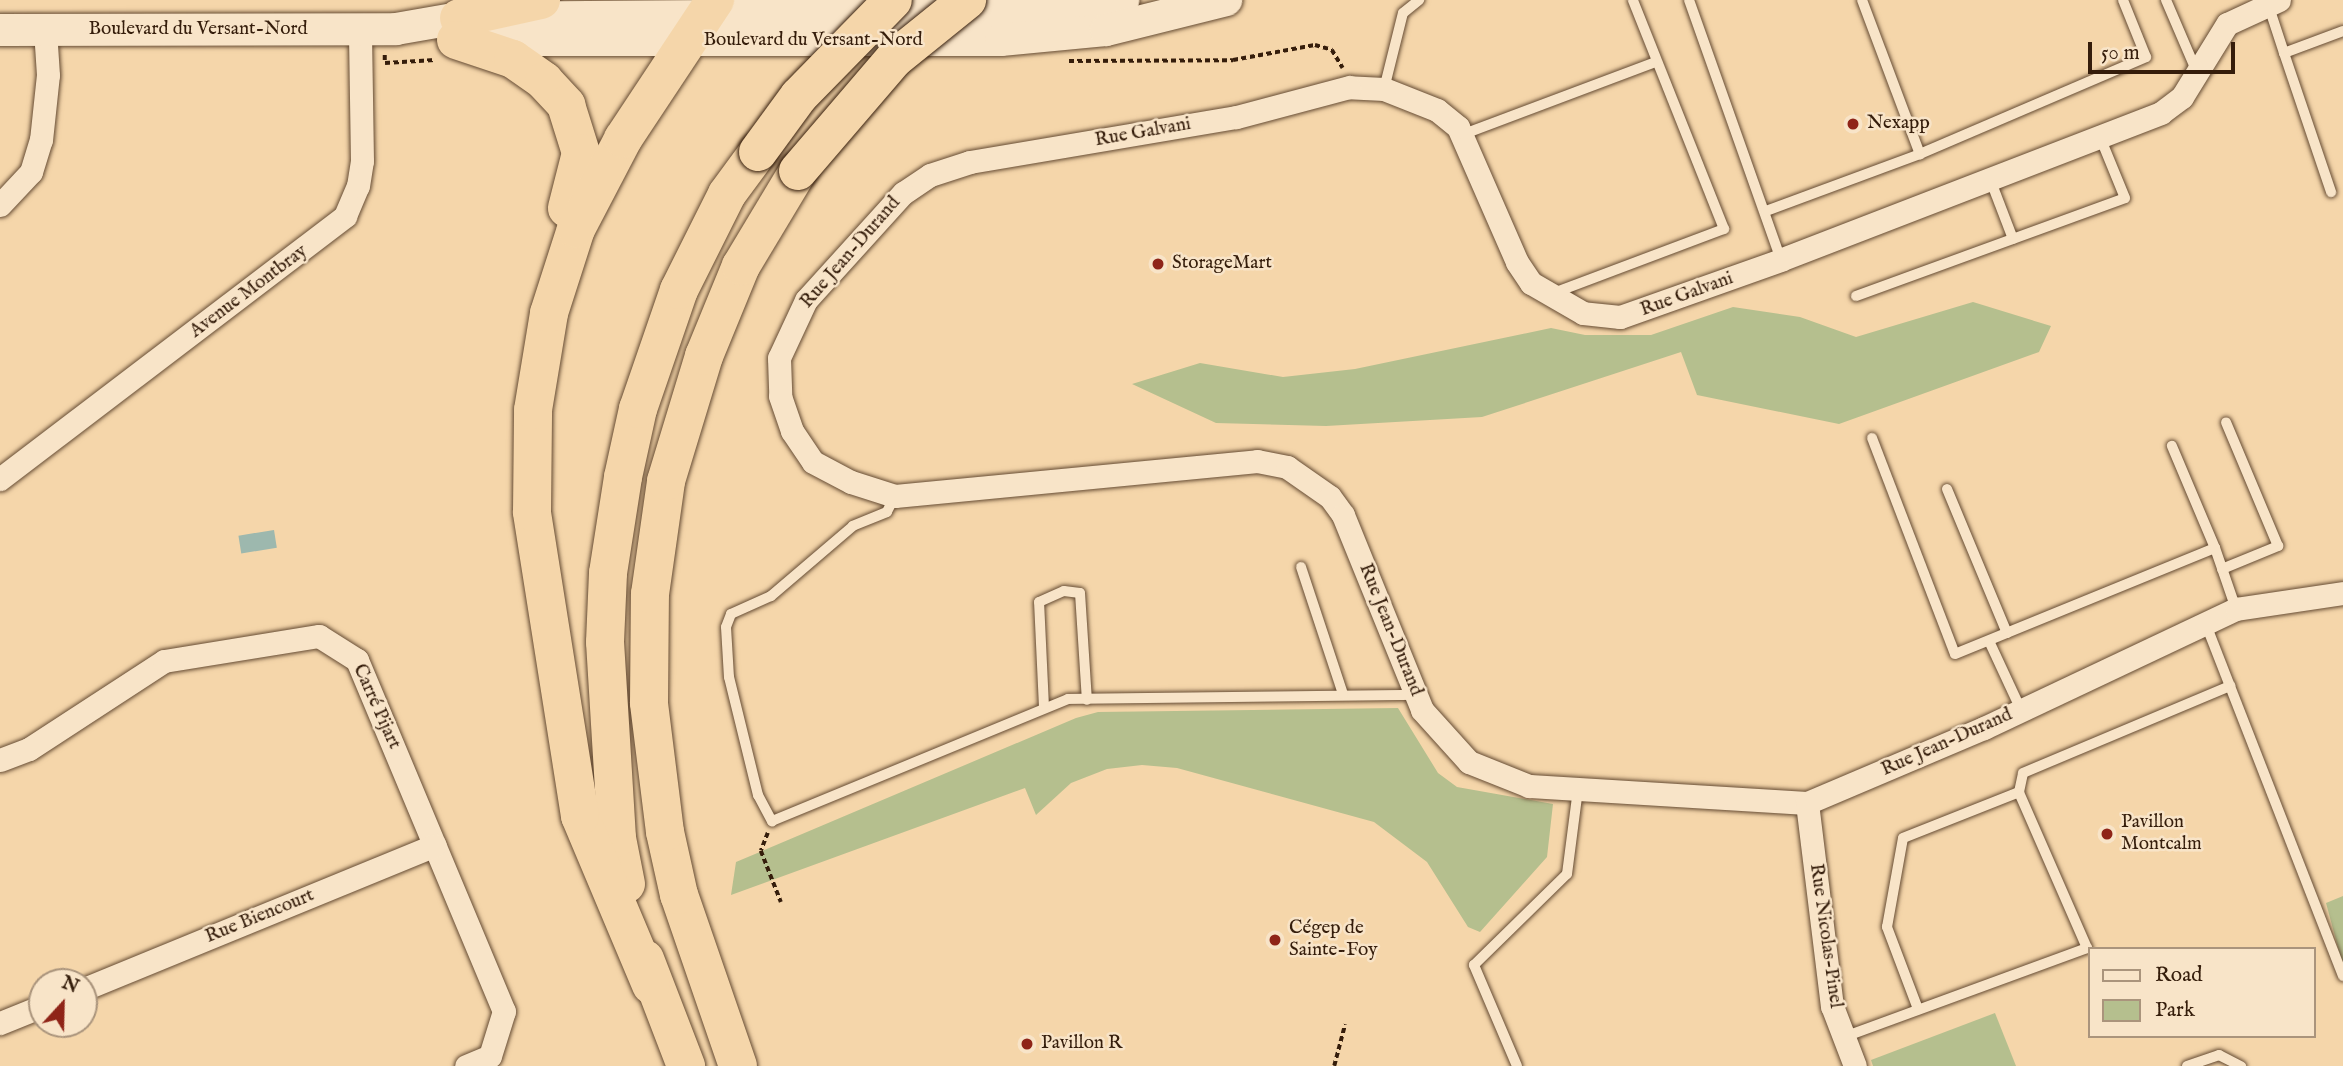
<!DOCTYPE html>
<html>
<head>
<meta charset="utf-8">
<style>
  body { margin:0 }
  #map { position:relative; width:2343px; height:1066px; overflow:hidden; background:#f5d6aa; font-family:"IM FELL English",serif }
  div>[style] { position:absolute }
  [style*='--x'] { left:calc(var(--x)*1px); top:calc(var(--y)*1px); width:calc(var(--w)*1px); rotate:calc(var(--a)*1deg) }
  .green>* { inset:0; background:#b5bf8e }
  .water>* { inset:0; background:#9db8ae; transform-origin:0 0 }
  .path>* { height:3.5px; margin-top:-1.75px; transform-origin:0; background:repeating-linear-gradient(90deg,#351d0b 0 5px,transparent 0 8.5px) }
  .roads { filter:drop-shadow(0 0 2px #654b33) drop-shadow(0 0 2px #654b33) }
  .lane>* { height:10px; margin:-5px; padding:0 5px; transform-origin:5px; border-radius:5px; background:#f8e4c8 }
  .street>* { height:23px; margin:-11.5px; padding:0 11.5px; transform-origin:11.5px; border-radius:11.5px; background:#f8e4c8 }
  .secondary>* { height:32px; margin:-16px; padding:0 16px; transform-origin:16px; border-radius:16px; background:#f8e4c8 }
  .highway>* { height:38px; margin:-19px; padding:0 19px; transform-origin:19px; border-radius:19px; background:#f5d6aa }
  .bridges { filter:drop-shadow(0 0 2px #351d0b) drop-shadow(0 0 2px #351d0b) }
  .highway-bridge>* { height:38px; margin:-19px; padding:0 19px; transform-origin:19px; border-radius:19px; background:#f5d6aa }
  .dots>* { width:19px; height:19px; translate:-50% -50%; box-sizing:border-box; border:4px solid #f8e4c8; border-radius:50% }
  span { translate:-50% -50%; white-space:nowrap; text-align:center; line-height:1.15; -webkit-text-stroke:5px #f8e4c8; paint-order:stroke }
  .street-label { font-size:19px; color:#351d0b }
  .poi-label { font-size:19px; color:#351d0b }
  .left { translate:0 -50%; text-align:left }
  .legend { position:absolute; left:2088px; top:947px; width:228px; height:91px; box-sizing:border-box; background:#f8e4c8; border:2px solid #aa947c; margin:0; padding:9px 12px; list-style:none; font-size:21px; color:#351d0b }
  .legend li { display:flex; align-items:center; gap:14px; height:35px }
  .legend b { width:35px; border:2px solid #aa947c }
  .north { position:absolute; left:28px; top:968px; width:70px; height:70px; box-sizing:border-box; background:#f8e4c8; border:2px solid #aa947c; border-radius:50%; rotate:22deg; font-size:19px; font-weight:700; line-height:28px; text-align:center; color:#351d0b }
  .north::after { content:''; display:block; margin:auto; width:24px; height:32px; background:#8f2418; clip-path:polygon(50% 0,100% 100%,50% 72%,0 100%) }
  .scale { position:absolute; left:2088px; top:42px; width:147px; height:32px; box-sizing:border-box; border:4px solid #351d0b; border-top:0; padding-left:9px; font-size:21px; line-height:24px; white-space:nowrap; color:#351d0b; -webkit-text-stroke:5px #f8e4c8; paint-order:stroke }
</style>
</head>
<body>
<div id="map">
  <div class="green">
    <i style="clip-path:polygon(1973px 302px,2051px 326px,2039px 352px,1839px 424px,1697px 395px,1681px 352px,1482px 417px,1326px 426px,1216px 423px,1132px 384px,1200px 363px,1283px 377px,1355px 369px,1551px 328px,1585px 335px,1651px 335px,1733px 307px,1800px 317px,1856px 337px)"></i>
    <i style="clip-path:polygon(1398px 708px,1438px 773px,1457px 787px,1553px 804px,1547px 857px,1480px 932px,1468px 927px,1427px 862px,1374px 822px,1177px 768px,1142px 765px,1107px 769px,1071px 783px,1036px 815px,1025px 788px,731px 895px,736px 862px,1076px 718px,1098px 712px)"></i>
    <i style="clip-path:polygon(2343px 896px,2343px 966px,2326px 903px)"></i>
    <i style="clip-path:polygon(1995px 1013px,2016px 1066px,1873px 1066px,1871px 1060px)"></i>
  </div>
  <div class="water">
    <i style="left:274px;top:530px;width:18px;height:36px;rotate:81deg"></i>
  </div>
  <div class="path">
    <i style="--x:385;--y:55;--w:8;--a:90"></i>
    <i style="--x:385;--y:63;--w:50;--a:-3.4"></i>
    <i style="--x:1069;--y:61;--w:164;--a:-0.3"></i>
    <i style="--x:1233;--y:60;--w:83;--a:-10.4"></i>
    <i style="--x:1315;--y:45;--w:18;--a:16"></i>
    <i style="--x:1332;--y:50;--w:21;--a:59"></i>
    <i style="--x:768;--y:833;--w:19;--a:111"></i>
    <i style="--x:761;--y:851;--w:55;--a:68.6"></i>
    <i style="--x:1334;--y:1066;--w:43;--a:-75.3"></i>
  </div>
  <div class="roads">
    <div class="lane">
      <i style="--x:1689;--y:0;--w:276;--a:70.5"></i>
      <i style="--x:1862;--y:0;--w:165;--a:69.4"></i>
      <i style="--x:1920;--y:154;--w:246;--a:-23.2"></i>
      <i style="--x:2146;--y:57;--w:61;--a:-112"></i>
      <i style="--x:2166;--y:0;--w:76;--a:66.8"></i>
      <i style="--x:2268;--y:4;--w:52;--a:71.9"></i>
      <i style="--x:2284;--y:53;--w:63;--a:-20.4"></i>
      <i style="--x:2284;--y:53;--w:147;--a:71.3"></i>
      <i style="--x:1384;--y:89;--w:78;--a:-76"></i>
      <i style="--x:1403;--y:13;--w:21;--a:-39"></i>
      <i style="--x:1464;--y:134;--w:205;--a:-20.6"></i>
      <i style="--x:1990;--y:179;--w:64;--a:69"></i>
      <i style="--x:1766;--y:211;--w:164;--a:-20.3"></i>
      <i style="--x:1551;--y:294;--w:185;--a:-20.6"></i>
      <i style="--x:1724;--y:229;--w:246;--a:-111.7"></i>
      <i style="--x:1856;--y:296;--w:286;--a:-20"></i>
      <i style="--x:2125;--y:198;--w:66;--a:-112.3"></i>
      <i style="--x:1872;--y:438;--w:231;--a:69"></i>
      <i style="--x:1955;--y:654;--w:281;--a:-22.2"></i>
      <i style="--x:2215;--y:548;--w:111;--a:-112.9"></i>
      <i style="--x:1947;--y:489;--w:156;--a:67.4"></i>
      <i style="--x:895;--y:496;--w:18;--a:117"></i>
      <i style="--x:887;--y:512;--w:37;--a:158"></i>
      <i style="--x:853;--y:526;--w:108;--a:139.5"></i>
      <i style="--x:771;--y:596;--w:44;--a:155.8"></i>
      <i style="--x:731;--y:614;--w:14;--a:111"></i>
      <i style="--x:726;--y:627;--w:50;--a:86.6"></i>
      <i style="--x:729;--y:677;--w:122;--a:76.2"></i>
      <i style="--x:758;--y:795;--w:30;--a:62"></i>
      <i style="--x:772;--y:821;--w:320;--a:-22.4"></i>
      <i style="--x:1068;--y:699;--w:349;--a:-0.7"></i>
      <i style="--x:2215;--y:548;--w:65;--a:71"></i>
      <i style="--x:1301;--y:567;--w:134;--a:71.7"></i>
      <i style="--x:2222;--y:569;--w:61;--a:-22.3"></i>
      <i style="--x:2278;--y:546;--w:134;--a:-112.8"></i>
      <i style="--x:2205;--y:622;--w:380;--a:68.7"></i>
      <i style="--x:1989;--y:641;--w:76;--a:65.1"></i>
      <i style="--x:1044;--y:707;--w:105;--a:-92.7"></i>
      <i style="--x:1039;--y:602;--w:27;--a:-24"></i>
      <i style="--x:1064;--y:591;--w:16;--a:7"></i>
      <i style="--x:1080;--y:593;--w:107;--a:86.3"></i>
      <i style="--x:1918;--y:1009;--w:88;--a:-110.7"></i>
      <i style="--x:1887;--y:927;--w:90;--a:-79.8"></i>
      <i style="--x:1903;--y:838;--w:125;--a:-21.6"></i>
      <i style="--x:2019;--y:792;--w:19;--a:-78"></i>
      <i style="--x:2023;--y:773;--w:225;--a:-22.8"></i>
      <i style="--x:1844;--y:1037;--w:259;--a:-20.1"></i>
      <i style="--x:2087;--y:948;--w:170;--a:-113.6"></i>
      <i style="--x:1517;--y:1066;--w:110;--a:-113.1"></i>
      <i style="--x:1474;--y:965;--w:130;--a:-44.4"></i>
      <i style="--x:1567;--y:874;--w:86;--a:-82.6"></i>
      <i style="--x:2187;--y:1066;--w:34;--a:-19"></i>
      <i style="--x:2219;--y:1055;--w:25;--a:27"></i>
    </div>
    <div class="street">
      <i style="--x:2279;--y:0;--w:57;--a:155.2"></i>
      <i style="--x:2227;--y:24;--w:86;--a:121.7"></i>
      <i style="--x:2182;--y:97;--w:26;--a:143"></i>
      <i style="--x:2161;--y:113;--w:407;--a:158.9"></i>
      <i style="--x:1781;--y:260;--w:171;--a:160.5"></i>
      <i style="--x:1620;--y:317;--w:37;--a:-174"></i>
      <i style="--x:1583;--y:313;--w:60;--a:-150"></i>
      <i style="--x:1531;--y:283;--w:25;--a:-124"></i>
      <i style="--x:1517;--y:262;--w:147;--a:-113.6"></i>
      <i style="--x:1458;--y:127;--w:27;--a:-141"></i>
      <i style="--x:1437;--y:110;--w:57;--a:-158.4"></i>
      <i style="--x:1384;--y:89;--w:35;--a:-177"></i>
      <i style="--x:1349;--y:87;--w:117;--a:165.1"></i>
      <i style="--x:1236;--y:117;--w:270;--a:170.4"></i>
      <i style="--x:970;--y:162;--w:42;--a:162"></i>
      <i style="--x:930;--y:175;--w:32;--a:146"></i>
      <i style="--x:903;--y:193;--w:144;--a:132.2"></i>
      <i style="--x:806;--y:300;--w:64;--a:115"></i>
      <i style="--x:779;--y:358;--w:38;--a:88"></i>
      <i style="--x:780;--y:396;--w:37;--a:71"></i>
      <i style="--x:792;--y:431;--w:37;--a:56"></i>
      <i style="--x:813;--y:462;--w:43;--a:27.8"></i>
      <i style="--x:851;--y:482;--w:46;--a:17.7"></i>
      <i style="--x:895;--y:496;--w:364;--a:-5.5"></i>
      <i style="--x:1257;--y:461;--w:31;--a:11"></i>
      <i style="--x:1287;--y:467;--w:52;--a:34.9"></i>
      <i style="--x:1330;--y:497;--w:22;--a:54"></i>
      <i style="--x:1343;--y:515;--w:210;--a:67.9"></i>
      <i style="--x:1422;--y:710;--w:70;--a:47.9"></i>
      <i style="--x:1469;--y:762;--w:65;--a:21.8"></i>
      <i style="--x:1529;--y:786;--w:279;--a:3.5"></i>
      <i style="--x:1807;--y:803;--w:192;--a:-23"></i>
      <i style="--x:1984;--y:728;--w:279;--a:-25.3"></i>
      <i style="--x:2236;--y:609;--w:108;--a:-8.5"></i>
      <i style="--x:0;--y:205;--w:45;--a:-46.8"></i>
      <i style="--x:31;--y:172;--w:34;--a:-73"></i>
      <i style="--x:41;--y:140;--w:65;--a:-83.9"></i>
      <i style="--x:48;--y:75;--w:45;--a:-93.8"></i>
      <i style="--x:0;--y:479;--w:434;--a:-37.3"></i>
      <i style="--x:345;--y:216;--w:33;--a:-67"></i>
      <i style="--x:358;--y:186;--w:25;--a:-81"></i>
      <i style="--x:362;--y:161;--w:131;--a:-90.9"></i>
      <i style="--x:0;--y:760;--w:31;--a:-21"></i>
      <i style="--x:29;--y:749;--w:161;--a:-33.1"></i>
      <i style="--x:164;--y:661;--w:157;--a:-9.2"></i>
      <i style="--x:319;--y:636;--w:45;--a:32.3"></i>
      <i style="--x:357;--y:660;--w:381;--a:67.3"></i>
      <i style="--x:504;--y:1011;--w:47;--a:107.3"></i>
      <i style="--x:490;--y:1056;--w:26;--a:157"></i>
      <i style="--x:1807;--y:803;--w:205;--a:83"></i>
      <i style="--x:1832;--y:1006;--w:64;--a:69"></i>
      <i style="--x:84;--y:989;--w:379;--a:-22.3"></i>
      <i style="--x:0;--y:1023;--w:45;--a:-22"></i>
    </div>
    <div class="secondary">
      <i style="--x:0;--y:30;--w:396;--a:-0.1"></i>
      <i style="--x:396;--y:29;--w:64;--a:-9.9"></i>
      <i style="--x:459;--y:18;--w:512;--a:-0.45"></i>
      <i style="--x:971;--y:14;--w:153;--a:-5.3"></i>
      <i style="--x:475;--y:40;--w:526;--a:0"></i>
      <i style="--x:1001;--y:40;--w:105;--a:-5.4"></i>
      <i style="--x:1106;--y:30;--w:124;--a:-14"></i>
    </div>
    <div class="highway">
      <i style="--x:459;--y:18;--w:84;--a:-12.4"></i>
      <i style="--x:456;--y:40;--w:60;--a:18.4"></i>
      <i style="--x:513;--y:59;--w:38;--a:35"></i>
      <i style="--x:544;--y:81;--w:33;--a:47"></i>
      <i style="--x:566;--y:105;--w:50;--a:72.6"></i>
      <i style="--x:581;--y:153;--w:57;--a:104.3"></i>
      <i style="--x:626;--y:884;--w:47;--a:-101.1"></i>
      <i style="--x:617;--y:838;--w:196;--a:-93.5"></i>
      <i style="--x:605;--y:642;--w:69;--a:-87.5"></i>
      <i style="--x:608;--y:573;--w:97;--a:-81.1"></i>
      <i style="--x:623;--y:477;--w:70;--a:-77.6"></i>
      <i style="--x:638;--y:409;--w:126;--a:-71"></i>
      <i style="--x:679;--y:290;--w:107;--a:-63.4"></i>
      <i style="--x:727;--y:194;--w:52;--a:-53.6"></i>
      <i style="--x:645;--y:959;--w:115;--a:69"></i>
      <i style="--x:651;--y:985;--w:183;--a:-112.8"></i>
      <i style="--x:580;--y:816;--w:308;--a:-99"></i>
      <i style="--x:532;--y:512;--w:102;--a:-89.4"></i>
      <i style="--x:533;--y:410;--w:98;--a:-80.6"></i>
      <i style="--x:549;--y:313;--w:88;--a:-72.2"></i>
      <i style="--x:576;--y:229;--w:102;--a:-62.4"></i>
      <i style="--x:623;--y:139;--w:167;--a:-56.5"></i>
      <i style="--x:738;--y:1066;--w:181;--a:-109"></i>
      <i style="--x:679;--y:895;--w:65;--a:-102.5"></i>
      <i style="--x:665;--y:832;--w:130;--a:-97.1"></i>
      <i style="--x:649;--y:703;--w:109;--a:-89.5"></i>
      <i style="--x:650;--y:594;--w:114;--a:-81.9"></i>
      <i style="--x:666;--y:481;--w:131;--a:-73.1"></i>
      <i style="--x:704;--y:356;--w:97;--a:-67.7"></i>
      <i style="--x:741;--y:266;--w:111;--a:-59"></i>
    </div>
  </div>
  <div class="bridges">
    <div class="highway-bridge">
      <i style="--x:758;--y:152;--w:69;--a:-53.8"></i>
      <i style="--x:799;--y:96;--w:134;--a:-45.6"></i>
      <i style="--x:798;--y:171;--w:148;--a:-49.4"></i>
      <i style="--x:894;--y:59;--w:94;--a:-38.9"></i>
    </div>
  </div>
  <div class="dots">
    <i style="left:1853px;top:124px;background:#8f2418"></i>
    <i style="left:1158px;top:264px;background:#8f2418"></i>
    <i style="left:2107px;top:834px;background:#8f2418"></i>
    <i style="left:1275px;top:940px;background:#8f2418"></i>
    <i style="left:1027px;top:1044px;background:#8f2418"></i>
  </div>
  <div class="street-label">
    <span style="left:198px;top:30px">Boulevard du Versant-Nord</span>
    <span style="left:813px;top:41px">Boulevard du Versant-Nord</span>
    <span style="left:1143px;top:133px;rotate:-10deg">Rue Galvani</span>
    <span style="left:851px;top:253px;rotate:-49deg">Rue Jean-Durand</span>
    <span style="left:249px;top:292px;rotate:-37deg">Avenue Montbray</span>
    <span style="left:1687px;top:295px;rotate:-20deg">Rue Galvani</span>
    <span style="left:1390px;top:630px;rotate:68deg">Rue Jean-Durand</span>
    <span style="left:376px;top:707px;rotate:66deg">Carré Pijart</span>
    <span style="left:1947px;top:743px;rotate:-24deg">Rue Jean-Durand</span>
    <span style="left:260px;top:917px;rotate:-22deg">Rue Biencourt</span>
    <span style="left:1825px;top:936px;rotate:82deg">Rue Nicolas-Pinel</span>
  </div>
  <div class="poi-label">
    <span class="left" style="left:1867px;top:124px">Nexapp</span>
    <span class="left" style="left:1172px;top:264px">StorageMart</span>
    <span class="left" style="left:2121px;top:834px">Pavillon<br>Montcalm</span>
    <span class="left" style="left:1289px;top:940px">Cégep de<br>Sainte-Foy</span>
    <span class="left" style="left:1041px;top:1044px">Pavillon R</span>
  </div>
  <ul class="legend">
  <li><b style="height:9px;background:#f8e4c8"></b>Road</li>
  <li><b style="height:19px;background:#b5bf8e"></b>Park</li>
  </ul>
  <div class="north">N</div>
  <div class="scale">50 m</div>
</div>
</body>
</html>
